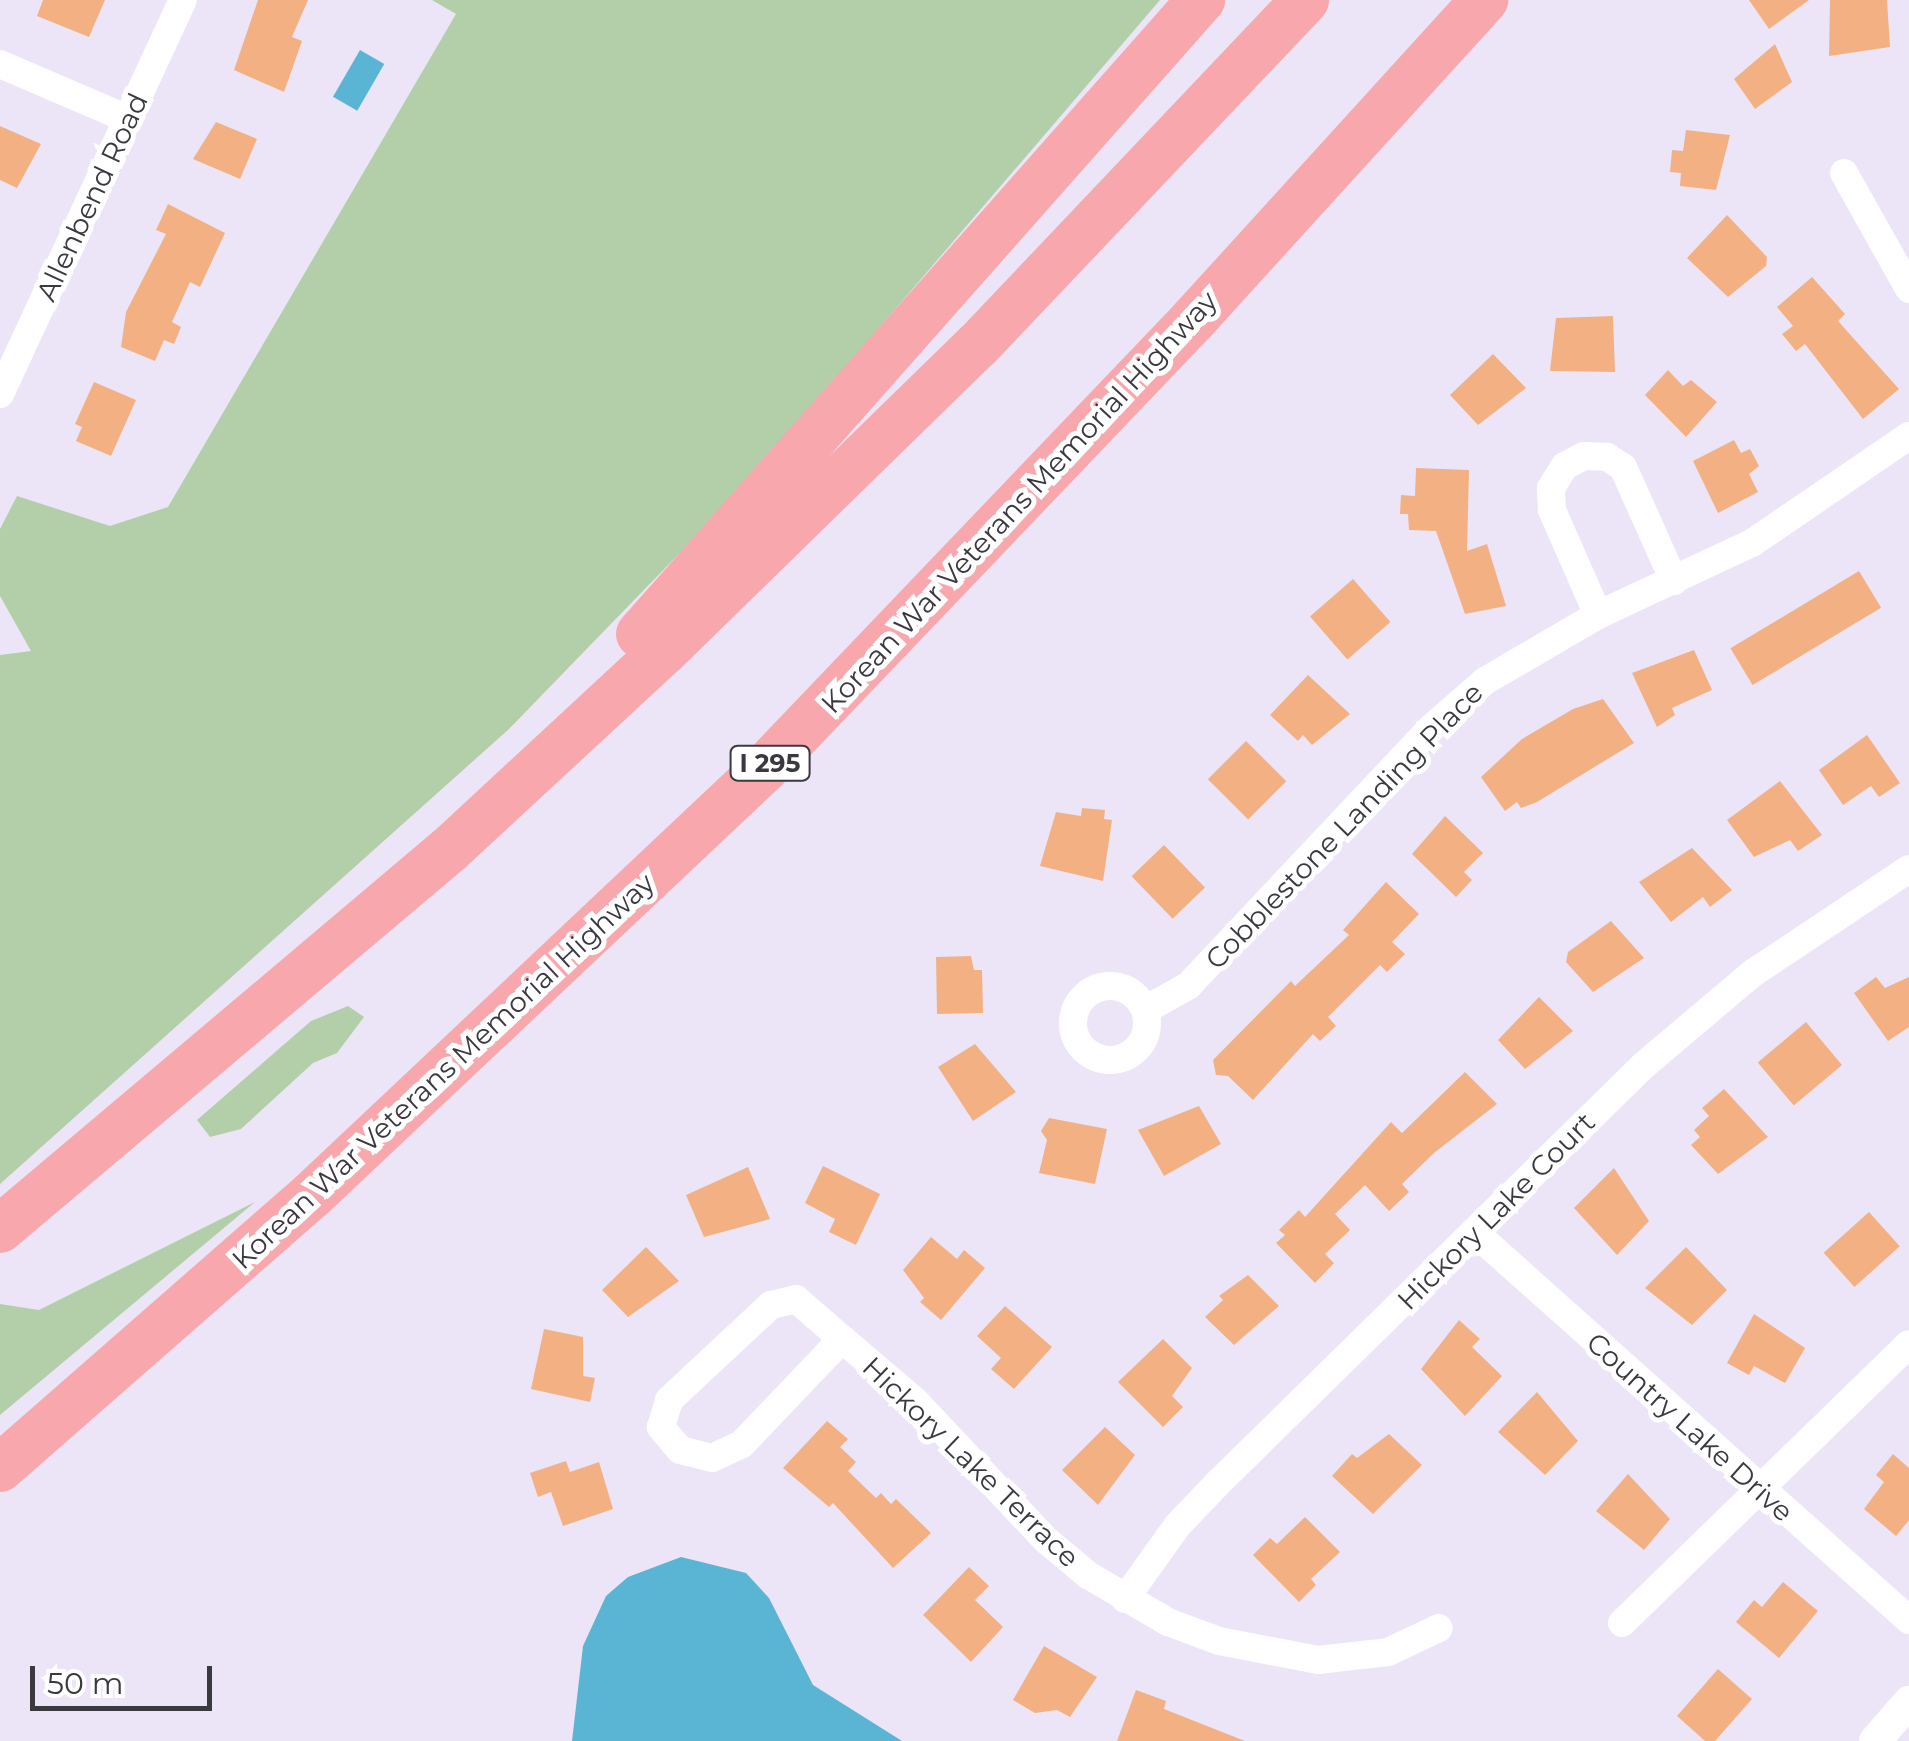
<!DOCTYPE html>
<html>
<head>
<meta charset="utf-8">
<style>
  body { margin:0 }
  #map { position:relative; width:1909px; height:1741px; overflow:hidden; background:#ebe5f7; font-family:Montserrat,sans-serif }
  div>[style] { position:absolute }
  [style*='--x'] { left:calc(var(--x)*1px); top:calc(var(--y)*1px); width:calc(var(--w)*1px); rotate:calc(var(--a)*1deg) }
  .green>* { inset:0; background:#b3cfa9 }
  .water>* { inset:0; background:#5ab5d5; transform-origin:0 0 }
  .building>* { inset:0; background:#f3b183; transform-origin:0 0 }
  .minor>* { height:28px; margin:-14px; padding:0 14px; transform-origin:14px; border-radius:14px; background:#fff }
  .minor>.ring { margin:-14px; padding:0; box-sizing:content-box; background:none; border:28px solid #fff; border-radius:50% }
  .tertiary>* { height:32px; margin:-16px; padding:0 16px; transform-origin:16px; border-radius:16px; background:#fff }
  .motorway>* { height:48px; margin:-24px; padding:0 24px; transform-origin:24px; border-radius:24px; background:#f8a8ac }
  span { translate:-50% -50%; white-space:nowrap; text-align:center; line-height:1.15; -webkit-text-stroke:10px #fff; paint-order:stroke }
  .shield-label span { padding:2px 8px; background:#fff; border:2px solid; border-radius:8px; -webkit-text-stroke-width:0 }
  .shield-label { font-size:25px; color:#3b3940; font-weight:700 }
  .street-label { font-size:28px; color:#3b3940 }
  .scale { position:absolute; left:30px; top:1666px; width:182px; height:45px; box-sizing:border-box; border:5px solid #3b3940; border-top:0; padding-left:12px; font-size:30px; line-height:35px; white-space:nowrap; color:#3b3940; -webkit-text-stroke:8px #fff; paint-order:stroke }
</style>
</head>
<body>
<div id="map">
  <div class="green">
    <i style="clip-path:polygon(432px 0,1160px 0,737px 494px,509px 729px,0 1184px,0 655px,31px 651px,0 596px,0 529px,17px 496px,110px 526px,168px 507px,456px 14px)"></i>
    <i style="clip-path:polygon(348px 1006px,364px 1017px,337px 1053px,313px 1063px,241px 1129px,210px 1137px,197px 1120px,311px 1021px)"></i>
    <i style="clip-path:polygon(255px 1202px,0 1415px,0 1304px,39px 1310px)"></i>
  </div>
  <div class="water">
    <i style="left:360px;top:50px;width:28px;height:54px;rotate:30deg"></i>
    <i style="clip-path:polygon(681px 1557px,746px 1573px,769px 1598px,813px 1685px,902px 1741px,572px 1741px,583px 1646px,606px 1596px,628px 1577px)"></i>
  </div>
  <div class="building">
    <i style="clip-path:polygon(43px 0,105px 0,89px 37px,37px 16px)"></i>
    <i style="clip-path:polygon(258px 0,308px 0,292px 37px,302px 41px,284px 92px,234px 70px)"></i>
    <i style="clip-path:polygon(1749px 0,1809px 0,1769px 29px)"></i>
    <i style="clip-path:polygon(1830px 0,1887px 0,1890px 47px,1829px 56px)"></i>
    <i style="clip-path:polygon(1775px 44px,1792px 82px,1755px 109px,1734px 79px)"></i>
    <i style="clip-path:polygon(216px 122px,257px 139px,240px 179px,193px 159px)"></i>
    <i style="clip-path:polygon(0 126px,41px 144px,17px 188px,0 180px)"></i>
    <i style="clip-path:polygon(1686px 130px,1730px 135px,1716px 190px,1680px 186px,1681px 173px,1670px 172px,1672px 150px,1683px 151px)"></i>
    <i style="clip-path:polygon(168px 204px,225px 233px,200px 287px,190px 282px,172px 322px,181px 327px,174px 344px,164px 340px,155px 361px,121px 347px,126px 312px,166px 234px,156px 230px)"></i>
    <i style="clip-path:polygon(1727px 215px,1767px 257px,1766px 266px,1728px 297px,1687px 258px)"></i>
    <i style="clip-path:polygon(1812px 277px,1845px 314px,1838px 321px,1899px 389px,1863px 419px,1805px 344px,1796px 351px,1782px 334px,1793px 326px,1777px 307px)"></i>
    <i style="clip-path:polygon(1613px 316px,1615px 372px,1550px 371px,1556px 318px)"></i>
    <i style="clip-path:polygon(1493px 354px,1526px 388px,1478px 425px,1450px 395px)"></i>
    <i style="clip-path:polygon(1668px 370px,1683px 386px,1691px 380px,1717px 402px,1686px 437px,1645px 395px)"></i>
    <i style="clip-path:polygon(94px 382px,136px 400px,111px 456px,76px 441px,82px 427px,75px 424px)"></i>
    <i style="clip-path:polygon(1734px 440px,1741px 453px,1750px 449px,1759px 466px,1749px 474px,1758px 492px,1718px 513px,1693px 461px)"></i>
    <i style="clip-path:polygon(1416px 468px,1469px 470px,1467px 551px,1487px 544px,1506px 606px,1465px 614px,1436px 531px,1409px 530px,1408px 514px,1400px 514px,1401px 495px,1415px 496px)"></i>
    <i style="left:1859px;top:571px;width:43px;height:150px;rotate:59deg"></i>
    <i style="left:1353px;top:579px;width:57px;height:57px;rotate:49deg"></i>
    <i style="clip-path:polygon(1694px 650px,1712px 690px,1672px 708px,1675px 715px,1657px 727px,1632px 673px)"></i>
    <i style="clip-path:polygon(1308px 675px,1350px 714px,1312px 745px,1303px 735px,1298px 741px,1270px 715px)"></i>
    <i style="clip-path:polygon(1603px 699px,1634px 743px,1537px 802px,1521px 808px,1517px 802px,1505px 811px,1481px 777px,1522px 739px,1573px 709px)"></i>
    <i style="clip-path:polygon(1867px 735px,1900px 783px,1879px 797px,1871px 786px,1843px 805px,1819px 770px)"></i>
    <i style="left:1246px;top:741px;width:57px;height:54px;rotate:45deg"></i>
    <i style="clip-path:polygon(1780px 781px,1822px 835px,1798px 851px,1790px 840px,1754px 857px,1727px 820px)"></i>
    <i style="clip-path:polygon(1082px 808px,1105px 810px,1104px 819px,1112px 820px,1103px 881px,1040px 866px,1056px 812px,1081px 816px)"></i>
    <i style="clip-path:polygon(1445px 816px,1483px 853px,1464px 872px,1472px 880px,1456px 897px,1412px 854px)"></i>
    <i style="left:1164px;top:845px;width:59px;height:45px;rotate:46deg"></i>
    <i style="clip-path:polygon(1692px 848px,1732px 890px,1710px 907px,1703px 897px,1671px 922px,1639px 882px)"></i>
    <i style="clip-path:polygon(1386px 882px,1419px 914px,1392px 942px,1405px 954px,1387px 972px,1380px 965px,1328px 1017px,1336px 1026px,1320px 1041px,1313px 1034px,1253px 1100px,1228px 1076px,1216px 1075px,1213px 1060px,1291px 981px,1295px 986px,1349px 935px,1343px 930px)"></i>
    <i style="clip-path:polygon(1611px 921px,1644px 958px,1593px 992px,1566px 962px,1568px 952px)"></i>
    <i style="clip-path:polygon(971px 956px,974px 970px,982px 970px,983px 1013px,937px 1014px,936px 957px)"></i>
    <i style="clip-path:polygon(1876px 977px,1885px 988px,1909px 977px,1909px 1027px,1888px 1041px,1854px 993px)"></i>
    <i style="clip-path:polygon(1539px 997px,1573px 1031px,1525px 1069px,1498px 1040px)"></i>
    <i style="left:1806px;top:1022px;width:56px;height:63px;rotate:50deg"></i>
    <i style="clip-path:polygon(975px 1044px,1016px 1092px,973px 1121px,938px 1067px)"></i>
    <i style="clip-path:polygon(1465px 1072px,1497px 1104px,1434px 1153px,1402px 1184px,1409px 1192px,1389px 1211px,1365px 1185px,1335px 1214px,1350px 1230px,1325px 1254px,1334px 1263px,1315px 1283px,1276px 1243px,1285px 1235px,1279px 1230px,1299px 1210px,1305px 1217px,1391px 1122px,1402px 1133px)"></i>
    <i style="clip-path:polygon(1724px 1089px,1768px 1137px,1718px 1174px,1691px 1145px,1700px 1137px,1694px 1130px,1709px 1116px,1702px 1108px)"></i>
    <i style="clip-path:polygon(1199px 1106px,1221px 1144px,1164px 1176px,1138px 1130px)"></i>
    <i style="clip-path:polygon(1049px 1118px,1107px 1129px,1095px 1184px,1039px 1173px,1047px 1140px,1041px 1131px)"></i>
    <i style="clip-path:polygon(823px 1166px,880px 1194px,856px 1245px,829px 1232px,835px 1219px,805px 1203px)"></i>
    <i style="clip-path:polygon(748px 1167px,770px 1219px,704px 1237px,686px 1195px)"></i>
    <i style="clip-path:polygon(1614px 1168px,1649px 1221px,1617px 1255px,1574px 1208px)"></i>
    <i style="left:1869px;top:1212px;width:46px;height:61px;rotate:48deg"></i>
    <i style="clip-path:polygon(931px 1237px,957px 1259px,964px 1250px,985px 1268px,941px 1320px,920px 1302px,924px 1298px,903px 1270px)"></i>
    <i style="clip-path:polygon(646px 1247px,679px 1281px,628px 1317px,602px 1290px)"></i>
    <i style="clip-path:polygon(1686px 1247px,1727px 1290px,1692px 1325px,1645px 1288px)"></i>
    <i style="clip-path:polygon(1248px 1275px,1279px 1306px,1234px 1345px,1205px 1317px,1223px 1300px,1219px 1296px)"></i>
    <i style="clip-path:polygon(1005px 1306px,1052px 1347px,1014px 1389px,991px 1369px,1001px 1358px,977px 1336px)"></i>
    <i style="clip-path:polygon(1754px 1314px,1805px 1348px,1785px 1383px,1754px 1366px,1749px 1375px,1727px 1363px)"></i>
    <i style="clip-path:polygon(1459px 1320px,1480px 1339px,1472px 1347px,1502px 1376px,1465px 1416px,1421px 1369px)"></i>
    <i style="clip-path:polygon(544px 1329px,583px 1337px,583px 1376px,595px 1378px,590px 1402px,531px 1389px)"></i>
    <i style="clip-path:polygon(1163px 1339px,1192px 1368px,1172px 1396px,1183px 1407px,1163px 1427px,1118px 1382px)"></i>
    <i style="clip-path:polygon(1537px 1392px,1578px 1441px,1545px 1475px,1498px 1432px)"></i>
    <i style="clip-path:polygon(827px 1421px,848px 1439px,840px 1447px,856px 1462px,848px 1471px,876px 1498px,881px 1493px,891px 1504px,896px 1499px,931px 1533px,893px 1568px,833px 1503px,829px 1507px,783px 1468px)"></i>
    <i style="clip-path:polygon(1105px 1427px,1135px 1455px,1098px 1505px,1062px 1470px)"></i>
    <i style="clip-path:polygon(1389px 1434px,1422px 1465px,1373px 1514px,1332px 1476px,1352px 1454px,1357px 1458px)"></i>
    <i style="clip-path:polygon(1893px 1454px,1909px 1468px,1909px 1520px,1896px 1536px,1864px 1509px,1884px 1482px,1876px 1475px)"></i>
    <i style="clip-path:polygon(566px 1461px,570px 1472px,599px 1462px,613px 1509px,563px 1526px,551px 1492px,538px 1497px,530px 1473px)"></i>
    <i style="clip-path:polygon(1628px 1474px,1670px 1519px,1644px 1550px,1596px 1511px)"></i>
    <i style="clip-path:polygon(1305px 1517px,1340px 1552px,1311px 1579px,1316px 1585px,1299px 1602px,1253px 1555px,1270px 1538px,1277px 1544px)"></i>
    <i style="clip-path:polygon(969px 1567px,989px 1586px,975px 1600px,1003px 1627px,971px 1662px,923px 1615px)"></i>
    <i style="clip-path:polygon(1783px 1582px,1818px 1611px,1779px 1658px,1736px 1622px,1754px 1600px,1762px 1607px)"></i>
    <i style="clip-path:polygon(1044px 1646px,1097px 1677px,1070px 1717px,1057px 1710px,1035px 1713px,1013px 1700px)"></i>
    <i style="clip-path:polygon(1718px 1669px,1752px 1699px,1715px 1741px,1705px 1741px,1677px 1716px)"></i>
    <i style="clip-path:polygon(1136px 1690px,1166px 1701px,1164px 1709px,1245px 1741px,1117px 1741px)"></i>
  </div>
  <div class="minor">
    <i style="--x:0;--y:64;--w:139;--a:23.3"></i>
    <i style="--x:1844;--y:173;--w:133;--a:60.7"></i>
    <i style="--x:0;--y:394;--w:434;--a:-65.1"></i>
    <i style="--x:1598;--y:615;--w:115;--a:-113.7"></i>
    <i style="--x:1552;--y:510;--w:22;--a:-93"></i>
    <i style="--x:1551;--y:488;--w:26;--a:-58"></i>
    <i style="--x:1565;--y:466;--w:21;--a:-28"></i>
    <i style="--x:1584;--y:456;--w:23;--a:2"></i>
    <i style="--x:1607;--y:457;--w:19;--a:32"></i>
    <i style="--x:1623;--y:467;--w:125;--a:65.9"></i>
    <i class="ring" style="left:1073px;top:986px;width:46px;height:46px"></i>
    <i style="--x:1145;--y:1010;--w:49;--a:-29.2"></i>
    <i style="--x:1188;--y:986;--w:354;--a:-46.7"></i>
    <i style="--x:1431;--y:728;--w:72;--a:-41"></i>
    <i style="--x:1485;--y:681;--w:131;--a:-30.3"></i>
    <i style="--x:1598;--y:615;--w:170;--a:-25.1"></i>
    <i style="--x:1752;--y:543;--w:190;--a:-34.3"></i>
    <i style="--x:1474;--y:1232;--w:583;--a:41.73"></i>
    <i style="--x:842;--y:1339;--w:145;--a:133.6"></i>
    <i style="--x:742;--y:1444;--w:33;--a:155"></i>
    <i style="--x:712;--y:1458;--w:33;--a:-166"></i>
    <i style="--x:680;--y:1450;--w:30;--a:-130"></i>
    <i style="--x:661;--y:1427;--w:28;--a:-73"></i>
    <i style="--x:669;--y:1400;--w:139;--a:-43"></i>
    <i style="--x:771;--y:1305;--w:26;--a:-13"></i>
    <i style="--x:796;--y:1299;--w:61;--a:41"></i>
    <i style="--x:842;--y:1339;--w:96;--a:40.3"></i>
    <i style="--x:915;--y:1401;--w:191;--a:46.7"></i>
    <i style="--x:1046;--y:1540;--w:55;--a:39.8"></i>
    <i style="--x:1088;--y:1575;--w:93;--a:30.4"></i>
    <i style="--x:1168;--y:1622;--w:54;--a:20.4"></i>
    <i style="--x:1219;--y:1641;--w:101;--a:10.9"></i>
    <i style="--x:1318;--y:1660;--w:70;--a:-6.5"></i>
    <i style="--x:1388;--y:1652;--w:56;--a:-25.2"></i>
    <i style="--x:1125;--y:1599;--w:90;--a:-54.5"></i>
    <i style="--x:1177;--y:1526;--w:57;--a:-46.4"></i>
    <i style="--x:1216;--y:1485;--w:600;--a:-44.46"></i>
    <i style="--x:1644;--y:1065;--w:143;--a:-40.2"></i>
    <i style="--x:1753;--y:973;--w:187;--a:-33.7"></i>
    <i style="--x:1622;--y:1623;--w:400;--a:-44.2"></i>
  </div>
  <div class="tertiary">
    <i style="--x:1875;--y:1741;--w:52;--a:-48.9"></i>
  </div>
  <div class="motorway">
    <i style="--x:640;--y:634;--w:847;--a:-48.5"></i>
    <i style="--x:0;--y:1229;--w:588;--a:-40.17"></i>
    <i style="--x:449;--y:850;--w:293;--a:-42.8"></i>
    <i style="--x:664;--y:651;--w:438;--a:-44.3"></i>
    <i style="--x:978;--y:345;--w:475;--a:-46.5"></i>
    <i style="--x:0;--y:1468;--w:416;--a:-41.2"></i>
    <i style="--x:313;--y:1194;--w:620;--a:-43.3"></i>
    <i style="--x:764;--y:769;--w:621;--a:-46.3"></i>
    <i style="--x:1193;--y:320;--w:433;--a:-47.7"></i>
  </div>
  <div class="shield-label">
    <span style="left:770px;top:763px">I 295</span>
  </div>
  <div class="street-label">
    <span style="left:92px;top:197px;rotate:-65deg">Allenbend Road</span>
    <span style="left:1019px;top:502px;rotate:-47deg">Korean War Veterans Memorial Highway</span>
    <span style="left:1344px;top:826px;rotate:-46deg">Cobblestone Landing Place</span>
    <span style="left:443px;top:1071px;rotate:-43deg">Korean War Veterans Memorial Highway</span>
    <span style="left:1496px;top:1211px;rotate:-45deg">Hickory Lake Court</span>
    <span style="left:1690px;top:1427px;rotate:42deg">Country Lake Drive</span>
    <span style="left:971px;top:1462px;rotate:44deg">Hickory Lake Terrace</span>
  </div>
  <div class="scale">50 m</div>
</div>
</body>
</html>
